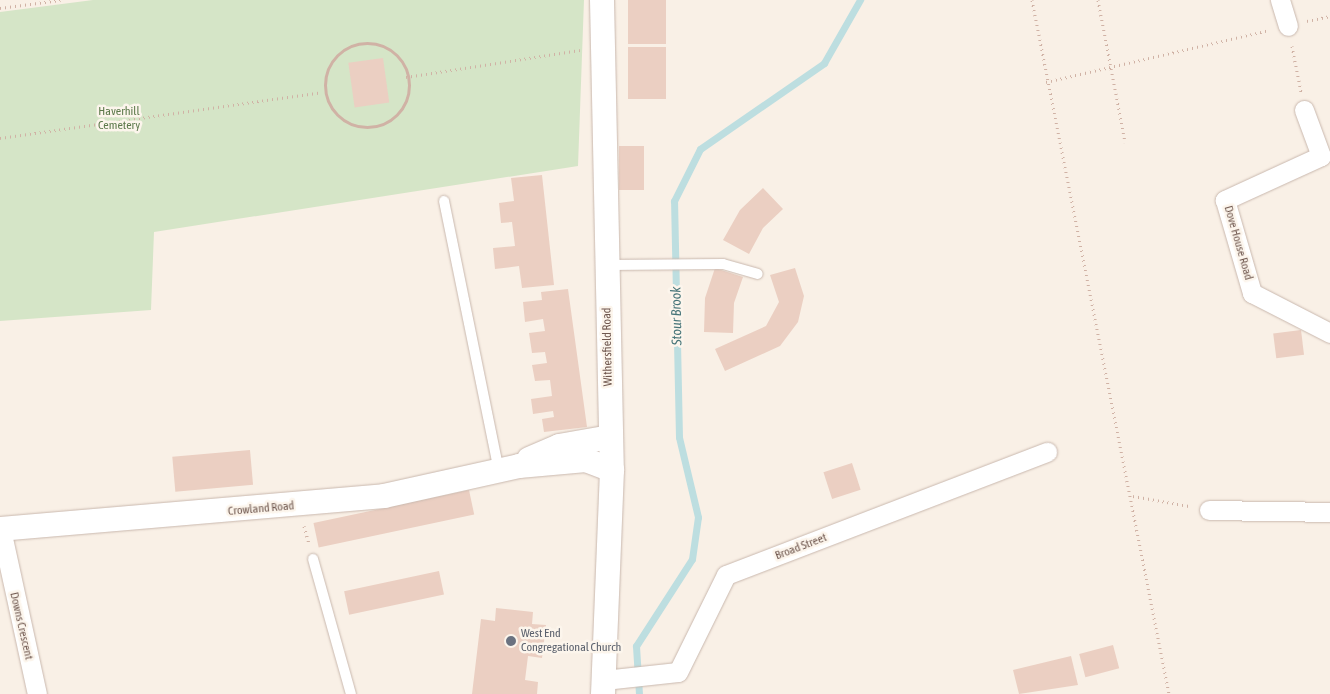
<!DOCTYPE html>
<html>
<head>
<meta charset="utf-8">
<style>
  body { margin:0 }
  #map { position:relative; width:1330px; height:694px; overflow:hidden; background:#f9f0e6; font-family:"Asap Condensed",sans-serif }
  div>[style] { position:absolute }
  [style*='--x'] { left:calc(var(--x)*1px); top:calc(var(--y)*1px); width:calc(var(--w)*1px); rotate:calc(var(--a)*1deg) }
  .green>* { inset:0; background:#d5e5c7 }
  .stream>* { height:7px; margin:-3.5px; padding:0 3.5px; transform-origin:3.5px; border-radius:3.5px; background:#bddee0 }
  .building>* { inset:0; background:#ebcfc2; transform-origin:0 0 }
  .path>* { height:3px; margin-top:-1.5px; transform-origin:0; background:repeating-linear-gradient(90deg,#d0b2a5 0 1px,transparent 0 5px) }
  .path>.ring { margin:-1.5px; padding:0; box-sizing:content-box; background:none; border:3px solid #d0b2a5; border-radius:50% }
  .roads { filter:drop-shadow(0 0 1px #c9b8ae) drop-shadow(0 0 1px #c9b8ae) }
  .service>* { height:10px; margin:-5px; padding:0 5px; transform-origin:5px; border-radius:5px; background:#fff }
  .minor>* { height:19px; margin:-9.5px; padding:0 9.5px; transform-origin:9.5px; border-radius:9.5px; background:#fff }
  .tertiary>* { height:24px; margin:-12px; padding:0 12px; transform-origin:12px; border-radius:12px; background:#fff }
  .dots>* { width:14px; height:14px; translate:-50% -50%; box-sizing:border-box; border:2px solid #fcf5ec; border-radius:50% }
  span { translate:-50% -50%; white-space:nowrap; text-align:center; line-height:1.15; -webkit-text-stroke:5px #fcf5ec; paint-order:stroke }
  .park-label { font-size:12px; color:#5c794b }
  .street-label { font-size:12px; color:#6f574e }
  .worship-label { font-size:12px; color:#5b616d }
  .left { translate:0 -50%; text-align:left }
  .water-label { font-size:14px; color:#477579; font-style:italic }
</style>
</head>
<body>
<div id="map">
  <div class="green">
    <i style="clip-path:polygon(93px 0,584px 0,578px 166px,154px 232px,151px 310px,0 321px,0 12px)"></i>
  </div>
  <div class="stream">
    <i style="--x:639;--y:694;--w:48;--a:-93.6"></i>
    <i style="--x:636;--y:646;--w:103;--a:-57.2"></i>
    <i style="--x:692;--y:559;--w:42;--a:-81.9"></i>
    <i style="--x:698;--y:517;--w:82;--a:-103.4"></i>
    <i style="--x:679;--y:437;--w:236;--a:-91.2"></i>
    <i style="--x:674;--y:201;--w:58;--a:-63.4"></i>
    <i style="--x:700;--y:149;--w:151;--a:-34.7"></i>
    <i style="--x:824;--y:63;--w:73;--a:-60.3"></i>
  </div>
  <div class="building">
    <i style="left:628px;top:0;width:38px;height:44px"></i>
    <i style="left:628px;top:47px;width:38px;height:52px"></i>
    <i style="left:383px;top:58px;width:45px;height:35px;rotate:82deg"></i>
    <i style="left:619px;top:146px;width:25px;height:44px"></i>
    <i style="clip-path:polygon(542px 175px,554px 285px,522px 288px,519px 266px,495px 269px,493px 248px,515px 246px,512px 222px,501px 223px,499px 203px,514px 201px,511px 178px)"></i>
    <i style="clip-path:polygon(763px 188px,783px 209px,763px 228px,749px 254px,723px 240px,740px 210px)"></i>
    <i style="clip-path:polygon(715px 268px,743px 277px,734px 303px,733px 333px,704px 332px,705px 298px)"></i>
    <i style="clip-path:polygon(795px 268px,804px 296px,798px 322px,780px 346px,725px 371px,715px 349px,766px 326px,779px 302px,770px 275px)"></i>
    <i style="clip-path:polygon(568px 289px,587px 427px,544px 432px,542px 419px,554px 417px,553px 411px,533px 414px,531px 399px,552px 396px,550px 380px,535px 381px,532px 365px,547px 363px,545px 352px,532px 353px,529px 333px,545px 331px,543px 319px,525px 322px,523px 302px,542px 300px,541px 292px)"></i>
    <i style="left:1301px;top:330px;width:25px;height:28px;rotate:83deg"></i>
    <i style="left:250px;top:450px;width:35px;height:78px;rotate:85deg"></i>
    <i style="left:852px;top:463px;width:28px;height:30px;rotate:72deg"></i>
    <i style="left:469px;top:490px;width:25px;height:159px;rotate:78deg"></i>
    <i style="left:439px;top:571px;width:24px;height:97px;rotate:78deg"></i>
    <i style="clip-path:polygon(496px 608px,533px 612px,532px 624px,546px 625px,542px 658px,528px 656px,525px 680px,538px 682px,537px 694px,472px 694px,481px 619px,495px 621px)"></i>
    <i style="left:1113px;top:645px;width:24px;height:35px;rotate:75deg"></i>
    <i style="clip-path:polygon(1071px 656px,1078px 685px,1019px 694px,1013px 670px)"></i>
  </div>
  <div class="path">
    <i style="--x:1032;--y:0;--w:707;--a:78.83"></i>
    <i style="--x:1098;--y:0;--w:145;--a:79.2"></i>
    <i style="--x:0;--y:8;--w:61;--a:-7.6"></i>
    <i style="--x:1307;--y:21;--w:24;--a:-12"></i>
    <i class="ring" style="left:325px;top:43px;width:81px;height:81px"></i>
    <i style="--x:1292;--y:46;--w:47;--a:78.9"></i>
    <i style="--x:406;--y:77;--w:176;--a:-8.8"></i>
    <i style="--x:1046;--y:82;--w:229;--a:-13.1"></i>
    <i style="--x:0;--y:138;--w:325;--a:-8.1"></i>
    <i style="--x:1133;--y:496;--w:57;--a:10.1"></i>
    <i style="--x:304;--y:526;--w:19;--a:74"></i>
  </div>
  <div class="roads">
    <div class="service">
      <i style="--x:444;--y:201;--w:276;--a:78.5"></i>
      <i style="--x:608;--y:265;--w:115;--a:-0.5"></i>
      <i style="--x:723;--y:264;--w:36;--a:16"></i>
      <i style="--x:313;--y:559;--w:140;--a:74.3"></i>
    </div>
    <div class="minor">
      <i style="--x:1280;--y:0;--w:27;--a:73"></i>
      <i style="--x:1304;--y:110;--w:49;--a:69.7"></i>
      <i style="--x:1321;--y:156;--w:106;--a:155.4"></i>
      <i style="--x:1225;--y:200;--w:97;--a:73.8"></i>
      <i style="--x:1252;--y:293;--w:88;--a:27.1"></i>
      <i style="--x:1209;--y:510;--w:121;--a:0.9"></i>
      <i style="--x:1;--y:529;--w:169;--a:77.7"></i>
      <i style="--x:604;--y:680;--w:74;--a:-6.2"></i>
      <i style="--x:678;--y:672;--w:108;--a:-63.7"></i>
      <i style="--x:726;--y:575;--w:344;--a:-21"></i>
    </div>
    <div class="tertiary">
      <i style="--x:602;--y:0;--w:470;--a:88.8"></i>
      <i style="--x:612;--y:470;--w:224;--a:92.3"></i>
      <i style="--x:529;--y:459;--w:33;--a:-23"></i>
      <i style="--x:559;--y:446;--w:52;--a:-10"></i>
      <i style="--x:0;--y:529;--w:385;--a:-4.9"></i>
      <i style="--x:384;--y:496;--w:138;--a:-12.5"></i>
      <i style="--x:519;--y:466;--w:67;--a:-5.1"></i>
      <i style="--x:586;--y:460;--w:28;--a:21"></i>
    </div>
  </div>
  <div class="dots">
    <i style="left:511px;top:641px;background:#6b7280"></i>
  </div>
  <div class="park-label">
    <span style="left:119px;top:119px">Haverhill<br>Cemetery</span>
  </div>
  <div class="street-label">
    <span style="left:1238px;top:243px;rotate:74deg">Dove House Road</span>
    <span style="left:608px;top:347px;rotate:-91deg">Withersfield Road</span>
    <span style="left:261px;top:509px;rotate:-5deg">Crowland Road</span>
    <span style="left:801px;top:547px;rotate:-21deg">Broad Street</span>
    <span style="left:21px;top:626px;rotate:77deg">Downs Crescent</span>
  </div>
  <div class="worship-label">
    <span class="left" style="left:521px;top:641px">West End<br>Congregational Church</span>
  </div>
  <div class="water-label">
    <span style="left:676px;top:316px;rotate:-91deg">Stour Brook</span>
  </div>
</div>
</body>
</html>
